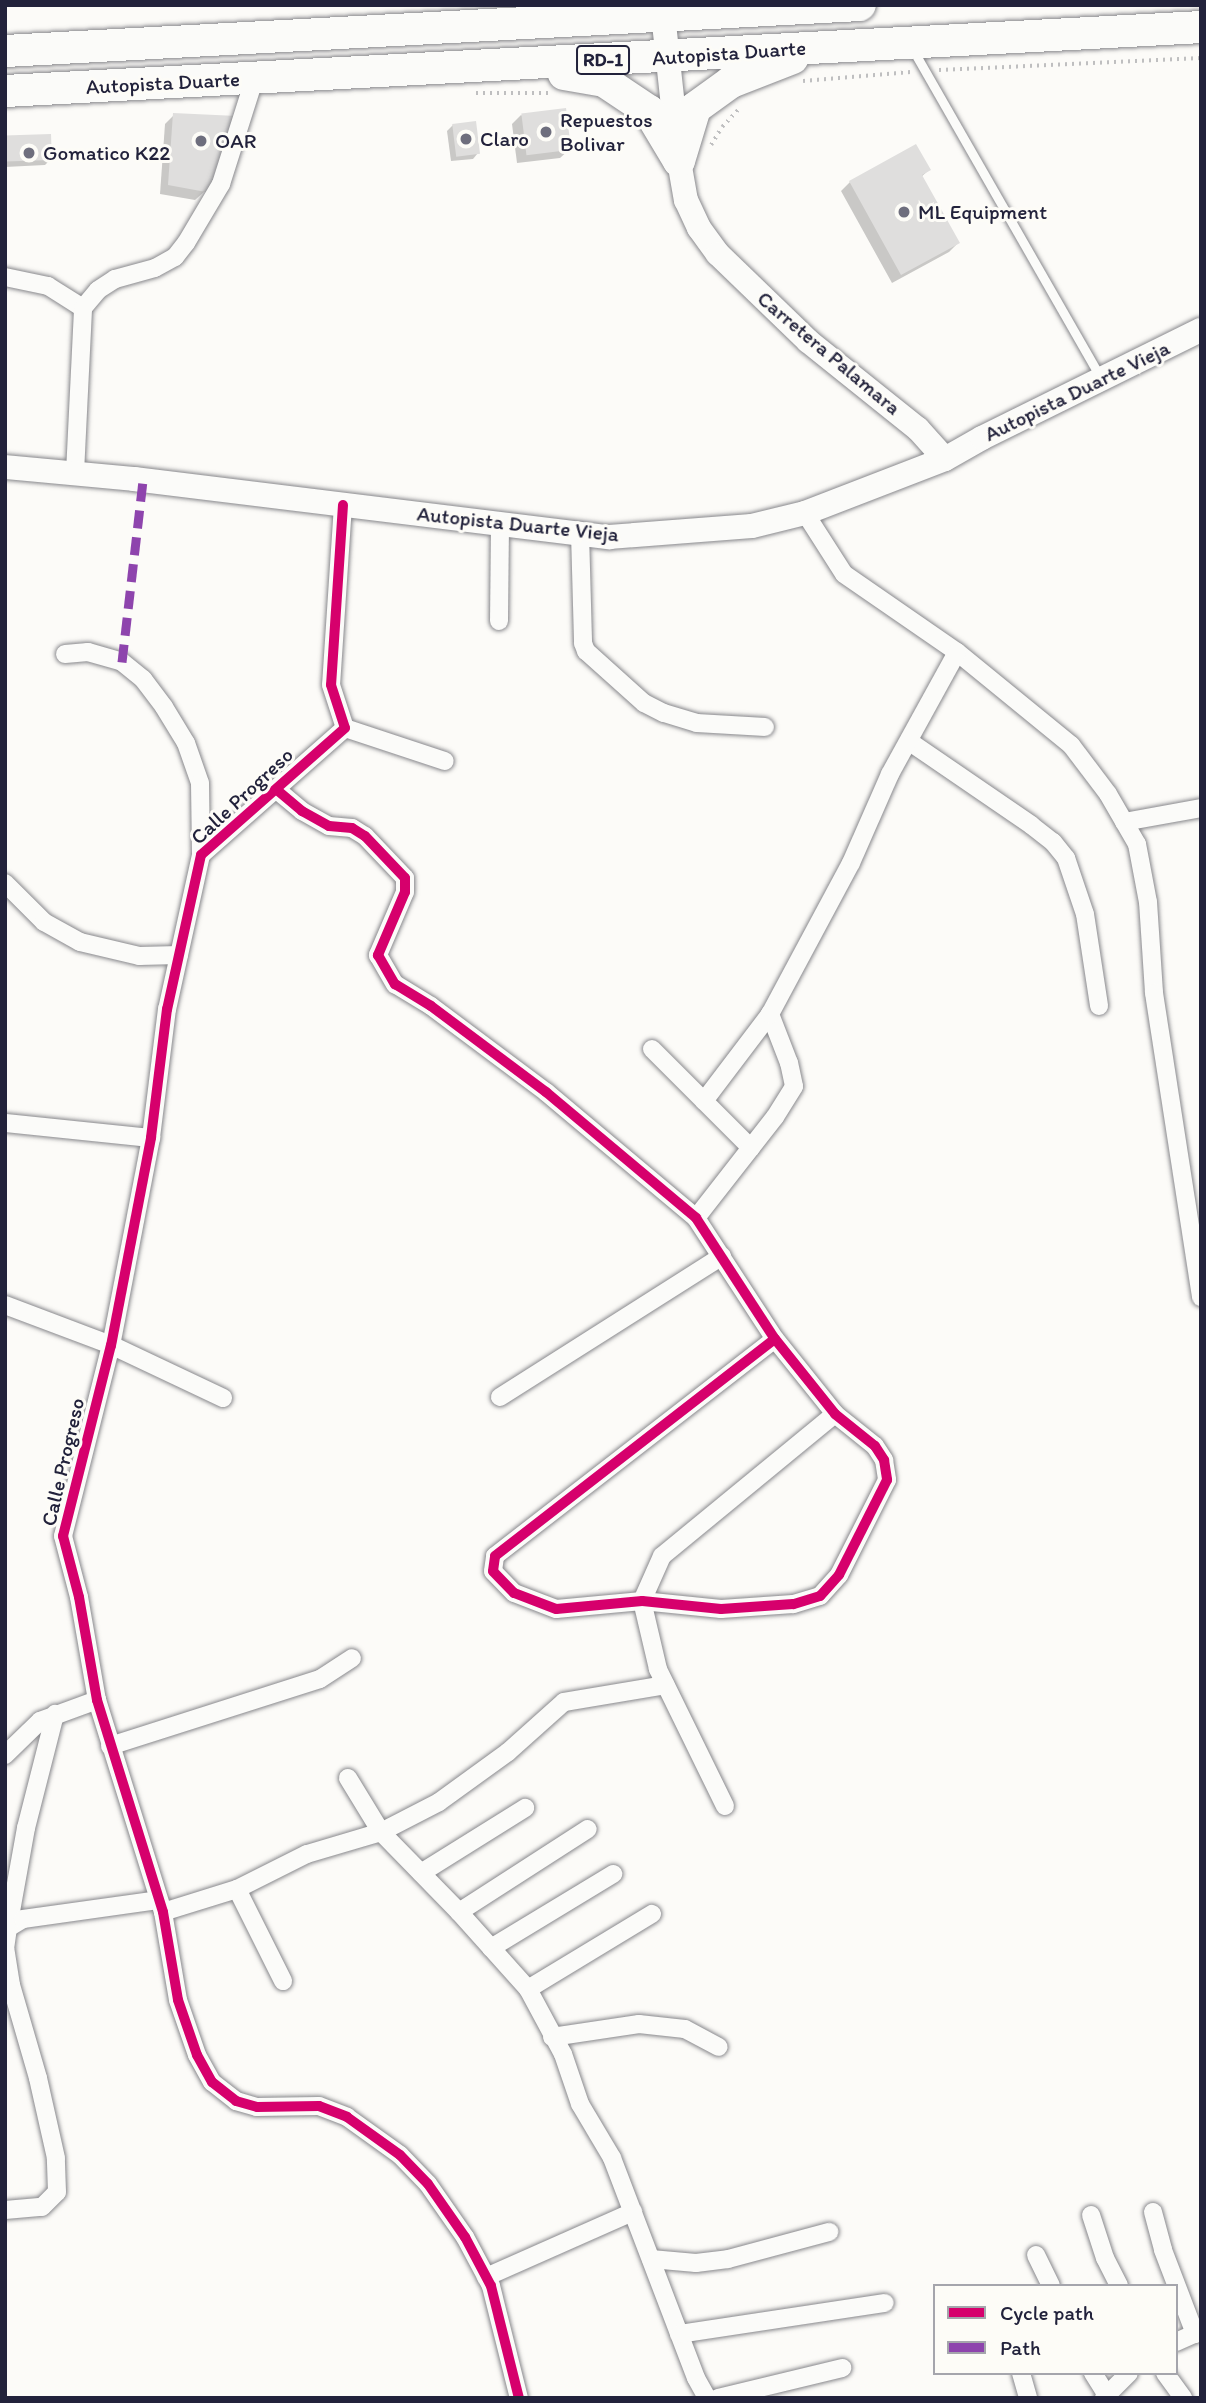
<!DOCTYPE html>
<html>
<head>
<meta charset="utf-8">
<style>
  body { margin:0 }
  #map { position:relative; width:1206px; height:2403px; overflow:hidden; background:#fcfbf8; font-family:Itim,sans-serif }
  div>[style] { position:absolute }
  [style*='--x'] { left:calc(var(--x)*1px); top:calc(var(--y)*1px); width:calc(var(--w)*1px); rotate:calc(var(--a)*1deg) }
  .shadow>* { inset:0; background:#0003 }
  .building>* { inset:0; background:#dfdedd; transform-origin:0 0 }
  .path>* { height:3.5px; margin-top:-1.75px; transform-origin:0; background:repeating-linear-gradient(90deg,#bfbfc0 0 2px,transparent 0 7px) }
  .roads { filter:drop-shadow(0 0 2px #88888c) drop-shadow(0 0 2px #88888c) }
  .lane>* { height:9px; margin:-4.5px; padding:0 4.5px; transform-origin:4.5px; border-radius:4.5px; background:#fbfbf9 }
  .street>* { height:18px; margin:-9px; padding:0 9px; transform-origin:9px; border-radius:9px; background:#fbfbf9 }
  .secondary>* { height:24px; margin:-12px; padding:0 12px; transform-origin:12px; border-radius:12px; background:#fbfbf9 }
  .highway>* { height:32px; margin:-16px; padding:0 16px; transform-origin:16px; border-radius:16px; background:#fbfbf9 }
  .quiet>* { height:9px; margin-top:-4.5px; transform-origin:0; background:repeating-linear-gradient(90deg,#8e44ad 0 18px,transparent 0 27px) }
  .cycleway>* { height:10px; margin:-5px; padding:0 5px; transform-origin:5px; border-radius:5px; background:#d6006c }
  .dots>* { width:19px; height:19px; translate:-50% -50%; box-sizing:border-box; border:4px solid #fdfcf7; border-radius:50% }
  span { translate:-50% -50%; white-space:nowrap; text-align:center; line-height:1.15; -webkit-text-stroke:6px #fdfcf7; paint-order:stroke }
  .shield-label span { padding:2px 5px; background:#fdfcf7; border:2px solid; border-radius:5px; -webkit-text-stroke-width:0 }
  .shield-label { font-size:19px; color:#22223b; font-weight:700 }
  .street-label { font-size:21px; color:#22223b }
  .poi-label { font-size:21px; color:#22223b }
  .left { translate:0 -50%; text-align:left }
  .frame { position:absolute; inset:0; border:7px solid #22223b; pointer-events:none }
  .legend { position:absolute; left:933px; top:2284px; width:245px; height:91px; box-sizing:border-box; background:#fdfcf7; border:2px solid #a5a5ac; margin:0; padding:9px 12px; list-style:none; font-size:21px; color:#22223b }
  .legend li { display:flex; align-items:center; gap:14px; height:35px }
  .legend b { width:35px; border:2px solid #a5a5ac }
</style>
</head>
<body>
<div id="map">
  <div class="shadow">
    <i style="clip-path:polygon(174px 115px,205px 191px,195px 200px,160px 194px,165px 124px)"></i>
    <i style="clip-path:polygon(521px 115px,570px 149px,560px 158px,517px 163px,512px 124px)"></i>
    <i style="clip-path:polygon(453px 125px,478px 153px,473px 159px,451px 161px,447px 131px)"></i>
    <i style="clip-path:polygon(5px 139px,51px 159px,45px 165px,5px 167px)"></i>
    <i style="clip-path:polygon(929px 170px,921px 177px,958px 243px,949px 252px,892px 283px,841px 191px,850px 182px)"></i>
  </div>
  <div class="building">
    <i style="left:566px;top:108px;width:42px;height:45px;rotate:83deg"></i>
    <i style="clip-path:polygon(173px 113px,237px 116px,225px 166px,206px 192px,168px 185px)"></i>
    <i style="left:476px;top:121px;width:33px;height:24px;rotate:83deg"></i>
    <i style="left:51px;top:134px;width:26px;height:46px;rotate:88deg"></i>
    <i style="clip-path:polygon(916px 144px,931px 170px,922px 175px,960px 243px,901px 275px,849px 181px)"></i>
  </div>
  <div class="path">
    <i style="--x:939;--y:70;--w:262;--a:-2.6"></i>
    <i style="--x:803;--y:81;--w:108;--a:-4.8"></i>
    <i style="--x:476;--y:93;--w:73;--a:0"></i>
    <i style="--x:711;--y:145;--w:21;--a:-59"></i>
    <i style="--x:722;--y:127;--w:23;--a:-47"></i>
  </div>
  <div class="roads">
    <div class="lane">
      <i style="--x:913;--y:50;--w:378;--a:60.2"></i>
    </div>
    <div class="street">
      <i style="--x:5;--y:277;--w:44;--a:11.8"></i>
      <i style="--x:48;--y:286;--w:41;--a:32.2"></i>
      <i style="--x:75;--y:473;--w:165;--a:-87.2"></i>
      <i style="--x:83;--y:308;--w:23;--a:-50"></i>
      <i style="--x:98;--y:290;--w:20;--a:-33"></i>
      <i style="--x:115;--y:279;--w:41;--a:-15.4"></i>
      <i style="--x:155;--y:268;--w:23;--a:-29"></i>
      <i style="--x:175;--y:257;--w:18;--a:-52"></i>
      <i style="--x:186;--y:243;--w:69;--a:-59.3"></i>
      <i style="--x:221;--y:184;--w:112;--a:-72.4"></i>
      <i style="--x:343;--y:505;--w:180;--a:93.8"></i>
      <i style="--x:331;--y:685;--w:45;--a:72"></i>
      <i style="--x:345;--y:728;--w:192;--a:138.6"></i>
      <i style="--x:201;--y:855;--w:158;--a:102.4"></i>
      <i style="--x:167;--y:1009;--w:130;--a:97.1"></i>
      <i style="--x:151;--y:1138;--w:211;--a:100.9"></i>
      <i style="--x:111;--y:1345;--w:197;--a:104.1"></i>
      <i style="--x:63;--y:1536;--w:63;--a:75.3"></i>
      <i style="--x:79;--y:1597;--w:105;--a:80.1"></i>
      <i style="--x:97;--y:1700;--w:222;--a:72.7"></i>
      <i style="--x:163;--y:1912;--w:89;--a:80.3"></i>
      <i style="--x:178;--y:2000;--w:58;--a:70.9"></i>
      <i style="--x:197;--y:2055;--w:31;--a:61"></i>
      <i style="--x:212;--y:2082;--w:31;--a:38"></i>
      <i style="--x:236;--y:2101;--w:22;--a:16"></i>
      <i style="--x:257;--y:2107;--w:62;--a:-0.9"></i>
      <i style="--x:319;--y:2106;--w:30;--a:21"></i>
      <i style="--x:347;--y:2117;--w:65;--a:35.6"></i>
      <i style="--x:400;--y:2155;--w:40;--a:46"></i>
      <i style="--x:428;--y:2184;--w:65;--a:55.1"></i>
      <i style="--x:465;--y:2237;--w:55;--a:62"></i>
      <i style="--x:491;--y:2286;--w:115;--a:76"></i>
      <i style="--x:805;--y:513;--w:72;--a:57.4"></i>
      <i style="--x:844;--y:574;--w:137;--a:34.6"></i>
      <i style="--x:957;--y:652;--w:147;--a:39.2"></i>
      <i style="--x:1071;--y:745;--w:61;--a:52.9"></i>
      <i style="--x:1108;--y:794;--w:58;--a:59.9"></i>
      <i style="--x:1137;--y:844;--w:59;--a:79.3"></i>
      <i style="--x:1148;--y:902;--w:91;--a:86.2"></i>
      <i style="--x:1154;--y:993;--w:308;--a:81.2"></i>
      <i style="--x:580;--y:533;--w:110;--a:88.4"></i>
      <i style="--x:583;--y:643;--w:9;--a:69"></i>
      <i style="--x:586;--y:651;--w:78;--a:41.9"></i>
      <i style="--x:644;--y:703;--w:22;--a:27"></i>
      <i style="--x:664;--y:713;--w:34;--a:17"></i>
      <i style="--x:697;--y:723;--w:68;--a:3.4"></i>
      <i style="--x:499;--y:621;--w:97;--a:-89.4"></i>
      <i style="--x:65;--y:654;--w:23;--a:-5"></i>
      <i style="--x:88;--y:652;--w:35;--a:16"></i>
      <i style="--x:122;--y:662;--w:27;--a:39"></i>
      <i style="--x:143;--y:679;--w:35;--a:53"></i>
      <i style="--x:164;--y:707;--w:42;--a:58.6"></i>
      <i style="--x:186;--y:743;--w:42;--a:70.7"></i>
      <i style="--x:200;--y:783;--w:72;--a:89.2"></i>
      <i style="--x:345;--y:728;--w:105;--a:18.3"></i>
      <i style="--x:910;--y:742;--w:147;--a:34.4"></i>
      <i style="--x:1031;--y:825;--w:28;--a:38"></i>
      <i style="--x:1053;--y:842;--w:21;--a:51"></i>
      <i style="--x:1066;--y:858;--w:59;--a:71.3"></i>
      <i style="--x:1085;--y:914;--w:93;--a:81.3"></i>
      <i style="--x:277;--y:790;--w:33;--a:40"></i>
      <i style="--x:302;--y:811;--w:31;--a:29"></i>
      <i style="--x:329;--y:826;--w:23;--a:5"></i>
      <i style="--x:352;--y:828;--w:15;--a:32"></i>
      <i style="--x:365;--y:836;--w:58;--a:46.4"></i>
      <i style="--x:405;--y:878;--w:14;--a:90"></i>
      <i style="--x:405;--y:892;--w:69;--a:113.2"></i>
      <i style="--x:378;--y:955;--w:34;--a:60"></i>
      <i style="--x:395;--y:984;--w:42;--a:31.4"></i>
      <i style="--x:431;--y:1006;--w:144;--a:36.8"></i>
      <i style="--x:546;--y:1092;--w:196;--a:40"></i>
      <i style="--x:696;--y:1218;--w:145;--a:56.9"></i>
      <i style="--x:775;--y:1339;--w:96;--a:51.3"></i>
      <i style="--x:835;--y:1414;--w:51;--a:38.7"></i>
      <i style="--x:875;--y:1446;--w:17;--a:57"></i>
      <i style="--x:884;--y:1460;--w:20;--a:81"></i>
      <i style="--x:887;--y:1480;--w:106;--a:116.8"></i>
      <i style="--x:839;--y:1575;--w:28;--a:132"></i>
      <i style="--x:820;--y:1596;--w:28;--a:163"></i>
      <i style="--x:793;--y:1604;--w:72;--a:176"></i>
      <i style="--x:721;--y:1609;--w:79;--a:-174.2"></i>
      <i style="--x:642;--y:1601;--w:86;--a:174.7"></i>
      <i style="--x:556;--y:1609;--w:45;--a:-159.1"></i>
      <i style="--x:514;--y:1593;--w:30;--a:-134"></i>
      <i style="--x:493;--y:1571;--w:15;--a:-82"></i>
      <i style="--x:495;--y:1556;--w:354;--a:-37.8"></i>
      <i style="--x:1124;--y:822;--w:78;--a:-10.3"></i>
      <i style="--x:5;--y:883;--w:55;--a:45"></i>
      <i style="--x:44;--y:922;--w:41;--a:29.1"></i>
      <i style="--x:80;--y:942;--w:61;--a:13.3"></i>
      <i style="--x:139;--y:956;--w:40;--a:-1.4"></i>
      <i style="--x:652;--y:1049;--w:140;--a:45"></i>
      <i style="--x:704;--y:1101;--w:109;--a:-52.8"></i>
      <i style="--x:5;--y:1123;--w:147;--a:5.9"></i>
      <i style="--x:696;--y:1218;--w:128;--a:-52"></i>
      <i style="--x:775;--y:1117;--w:36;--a:-58"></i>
      <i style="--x:794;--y:1086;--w:24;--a:-102"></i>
      <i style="--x:789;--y:1063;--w:53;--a:-111.2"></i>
      <i style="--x:770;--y:1014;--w:171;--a:-61.8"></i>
      <i style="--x:851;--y:863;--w:97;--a:-66.3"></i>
      <i style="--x:890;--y:774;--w:139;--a:-61.2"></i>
      <i style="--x:5;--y:1305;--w:113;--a:20.7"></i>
      <i style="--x:111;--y:1345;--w:124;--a:25.3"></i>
      <i style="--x:500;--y:1397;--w:263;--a:-32.4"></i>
      <i style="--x:110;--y:1746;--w:220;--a:-17.7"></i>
      <i style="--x:320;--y:1679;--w:38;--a:-33"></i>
      <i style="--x:5;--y:1755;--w:49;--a:-44.2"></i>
      <i style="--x:40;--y:1721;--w:61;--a:-20.2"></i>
      <i style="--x:348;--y:1778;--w:63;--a:58.6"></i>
      <i style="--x:381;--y:1832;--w:112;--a:45.7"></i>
      <i style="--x:459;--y:1912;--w:103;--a:48.1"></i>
      <i style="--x:528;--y:1989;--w:74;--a:61.7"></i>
      <i style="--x:563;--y:2054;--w:53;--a:71.2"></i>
      <i style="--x:580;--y:2104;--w:63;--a:59.3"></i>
      <i style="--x:612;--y:2158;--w:235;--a:69.1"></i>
      <i style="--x:696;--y:2378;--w:23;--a:61"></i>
      <i style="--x:725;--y:1806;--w:153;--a:-116.1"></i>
      <i style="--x:658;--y:1669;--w:70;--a:-103.2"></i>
      <i style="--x:642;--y:1601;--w:49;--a:-66"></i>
      <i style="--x:662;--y:1556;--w:224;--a:-39.4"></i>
      <i style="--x:421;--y:1873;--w:123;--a:-32"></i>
      <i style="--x:237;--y:1889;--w:103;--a:63.4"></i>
      <i style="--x:163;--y:1912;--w:77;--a:-17.3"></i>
      <i style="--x:237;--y:1889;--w:78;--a:-26.6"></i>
      <i style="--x:307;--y:1854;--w:77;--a:-16.6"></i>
      <i style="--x:381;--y:1832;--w:65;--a:-27.3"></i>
      <i style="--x:439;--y:1802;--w:85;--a:-35.9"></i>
      <i style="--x:508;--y:1752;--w:75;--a:-41.8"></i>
      <i style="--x:564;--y:1702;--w:103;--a:-9.5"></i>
      <i style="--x:459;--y:1912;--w:153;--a:-32.8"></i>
      <i style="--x:8;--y:1928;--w:102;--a:-79.8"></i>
      <i style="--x:26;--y:1828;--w:118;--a:-75.7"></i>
      <i style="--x:491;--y:1948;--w:143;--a:-31.2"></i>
      <i style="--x:528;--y:1989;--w:145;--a:-31.2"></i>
      <i style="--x:552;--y:2037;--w:88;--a:-8.5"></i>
      <i style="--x:639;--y:2024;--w:46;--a:6.2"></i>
      <i style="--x:685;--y:2029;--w:38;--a:28"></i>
      <i style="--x:5;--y:2210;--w:37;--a:-5"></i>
      <i style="--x:42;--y:2207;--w:21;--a:-45"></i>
      <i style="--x:57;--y:2192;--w:34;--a:-92"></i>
      <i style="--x:56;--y:2158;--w:82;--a:-102.7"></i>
      <i style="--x:38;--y:2078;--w:97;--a:-106.2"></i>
      <i style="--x:11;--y:1985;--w:36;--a:-99"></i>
      <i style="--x:5;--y:1949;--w:21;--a:-82"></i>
      <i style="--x:8;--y:1928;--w:17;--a:-31"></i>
      <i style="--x:23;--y:1919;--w:136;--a:-8"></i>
      <i style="--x:1153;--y:2212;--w:39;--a:75"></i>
      <i style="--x:1163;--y:2250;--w:90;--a:69.1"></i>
      <i style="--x:1091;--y:2215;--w:45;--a:72"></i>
      <i style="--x:1105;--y:2258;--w:31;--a:63"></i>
      <i style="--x:1036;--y:2255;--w:34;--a:64"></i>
      <i style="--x:651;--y:2259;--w:45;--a:5.1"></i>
      <i style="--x:696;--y:2263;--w:32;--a:-7"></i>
      <i style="--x:728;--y:2259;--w:105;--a:-15"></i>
      <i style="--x:486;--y:2277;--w:161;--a:-23.9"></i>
      <i style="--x:679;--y:2334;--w:208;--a:-8.6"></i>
      <i style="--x:1176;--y:2342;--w:27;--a:-24"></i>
      <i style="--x:1021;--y:2373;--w:26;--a:74"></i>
      <i style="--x:1093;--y:2373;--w:26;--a:58"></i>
      <i style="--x:1165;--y:2373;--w:31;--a:54"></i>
      <i style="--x:718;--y:2398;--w:128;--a:-13.6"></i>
      <i style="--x:1104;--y:2398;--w:35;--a:-45"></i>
    </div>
    <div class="secondary">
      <i style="--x:662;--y:5;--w:157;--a:83.8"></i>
      <i style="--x:679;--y:161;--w:40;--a:80"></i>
      <i style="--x:686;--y:200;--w:31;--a:65"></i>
      <i style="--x:699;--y:228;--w:32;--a:54"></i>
      <i style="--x:718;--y:254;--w:125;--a:44"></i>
      <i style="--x:808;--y:341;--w:141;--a:38.7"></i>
      <i style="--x:918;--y:429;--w:40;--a:48"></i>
      <i style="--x:5;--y:467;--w:130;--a:5.3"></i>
      <i style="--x:134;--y:479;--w:479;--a:7"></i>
      <i style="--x:609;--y:537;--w:143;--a:-4.4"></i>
      <i style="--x:752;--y:526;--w:55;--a:-13.8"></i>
      <i style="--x:805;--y:513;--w:150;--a:-21.1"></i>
      <i style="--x:945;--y:459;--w:43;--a:-29.6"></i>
      <i style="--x:982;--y:438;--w:244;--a:-26.3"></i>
    </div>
    <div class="highway">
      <i style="--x:5;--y:51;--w:856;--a:-3.08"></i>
      <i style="--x:564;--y:74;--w:41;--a:9.9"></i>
      <i style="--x:604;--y:81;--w:54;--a:33.7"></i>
      <i style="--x:649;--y:111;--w:58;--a:59"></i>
      <i style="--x:5;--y:91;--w:1198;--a:-3.06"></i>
      <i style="--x:679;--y:161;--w:55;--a:-73.2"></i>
      <i style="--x:695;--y:108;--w:44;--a:-35.8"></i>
      <i style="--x:731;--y:82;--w:66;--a:-21.2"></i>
    </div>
  </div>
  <div class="quiet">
    <i style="--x:122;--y:662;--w:183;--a:-83.4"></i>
  </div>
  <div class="cycleway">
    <i style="--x:343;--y:505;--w:180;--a:93.8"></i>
    <i style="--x:331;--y:685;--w:45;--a:72"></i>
    <i style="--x:345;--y:728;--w:192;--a:138.6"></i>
    <i style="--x:201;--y:855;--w:158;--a:102.4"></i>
    <i style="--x:167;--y:1009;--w:130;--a:97.1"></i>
    <i style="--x:151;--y:1138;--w:211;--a:100.9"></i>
    <i style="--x:111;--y:1345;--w:197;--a:104.1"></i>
    <i style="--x:63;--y:1536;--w:63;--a:75.3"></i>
    <i style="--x:79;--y:1597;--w:105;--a:80.1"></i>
    <i style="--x:97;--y:1700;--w:222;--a:72.7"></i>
    <i style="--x:163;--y:1912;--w:89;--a:80.3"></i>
    <i style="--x:178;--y:2000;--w:58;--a:70.9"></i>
    <i style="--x:197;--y:2055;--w:31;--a:61"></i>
    <i style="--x:212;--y:2082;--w:31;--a:38"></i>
    <i style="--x:236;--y:2101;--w:22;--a:16"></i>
    <i style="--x:257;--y:2107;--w:62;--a:-0.9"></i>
    <i style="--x:319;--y:2106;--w:30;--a:21"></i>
    <i style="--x:347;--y:2117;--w:65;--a:35.6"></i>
    <i style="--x:400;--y:2155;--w:40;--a:46"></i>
    <i style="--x:428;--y:2184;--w:65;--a:55.1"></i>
    <i style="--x:465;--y:2237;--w:55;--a:62"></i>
    <i style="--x:491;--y:2286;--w:115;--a:76"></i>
    <i style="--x:277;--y:790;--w:33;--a:40"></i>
    <i style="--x:302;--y:811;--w:31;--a:29"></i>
    <i style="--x:329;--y:826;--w:23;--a:5"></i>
    <i style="--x:352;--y:828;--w:15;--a:32"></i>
    <i style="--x:365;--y:836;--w:58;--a:46.4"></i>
    <i style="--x:405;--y:878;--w:14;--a:90"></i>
    <i style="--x:405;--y:892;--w:69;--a:113.2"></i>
    <i style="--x:378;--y:955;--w:34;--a:60"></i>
    <i style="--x:395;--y:984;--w:42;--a:31.4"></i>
    <i style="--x:431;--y:1006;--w:144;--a:36.8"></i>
    <i style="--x:546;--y:1092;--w:196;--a:40"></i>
    <i style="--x:696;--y:1218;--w:145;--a:56.9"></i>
    <i style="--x:775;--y:1339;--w:96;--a:51.3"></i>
    <i style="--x:835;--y:1414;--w:51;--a:38.7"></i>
    <i style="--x:875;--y:1446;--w:17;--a:57"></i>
    <i style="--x:884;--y:1460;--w:20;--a:81"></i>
    <i style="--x:887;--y:1480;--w:106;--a:116.8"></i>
    <i style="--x:839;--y:1575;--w:28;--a:132"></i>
    <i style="--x:820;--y:1596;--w:28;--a:163"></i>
    <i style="--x:793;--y:1604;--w:72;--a:176"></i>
    <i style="--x:721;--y:1609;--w:79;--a:-174.2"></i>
    <i style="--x:642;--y:1601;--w:86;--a:174.7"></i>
    <i style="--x:556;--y:1609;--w:45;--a:-159.1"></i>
    <i style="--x:514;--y:1593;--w:30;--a:-134"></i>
    <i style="--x:493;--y:1571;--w:15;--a:-82"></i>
    <i style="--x:495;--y:1556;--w:354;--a:-37.8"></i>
  </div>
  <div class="dots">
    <i style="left:546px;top:132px;background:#6e6e7d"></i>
    <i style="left:466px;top:139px;background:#6e6e7d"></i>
    <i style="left:201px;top:141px;background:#6e6e7d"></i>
    <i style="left:29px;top:153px;background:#6e6e7d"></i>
    <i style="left:904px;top:212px;background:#6e6e7d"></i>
  </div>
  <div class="shield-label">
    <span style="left:603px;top:60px">RD-1</span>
  </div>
  <div class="street-label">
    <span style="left:729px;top:53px;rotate:-4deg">Autopista Duarte</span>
    <span style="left:163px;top:83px;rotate:-3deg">Autopista Duarte</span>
    <span style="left:829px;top:353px;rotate:40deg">Carretera Palamara</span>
    <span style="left:1077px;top:391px;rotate:-26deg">Autopista Duarte Vieja</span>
    <span style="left:518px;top:524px;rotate:6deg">Autopista Duarte Vieja</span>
    <span style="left:242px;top:796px;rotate:-43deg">Calle Progreso</span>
    <span style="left:63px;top:1462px;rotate:-77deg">Calle Progreso</span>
  </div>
  <div class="poi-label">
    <span class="left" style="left:560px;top:132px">Repuestos<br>Bolivar</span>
    <span class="left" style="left:480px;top:139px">Claro</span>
    <span class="left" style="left:215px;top:141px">OAR</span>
    <span class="left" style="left:43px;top:153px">Gomatico K22</span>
    <span class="left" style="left:918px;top:212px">ML Equipment</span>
  </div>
  <div class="frame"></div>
  <ul class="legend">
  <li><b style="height:9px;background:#d6006c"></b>Cycle path</li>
  <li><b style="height:9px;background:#8e44ad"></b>Path</li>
  </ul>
</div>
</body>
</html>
